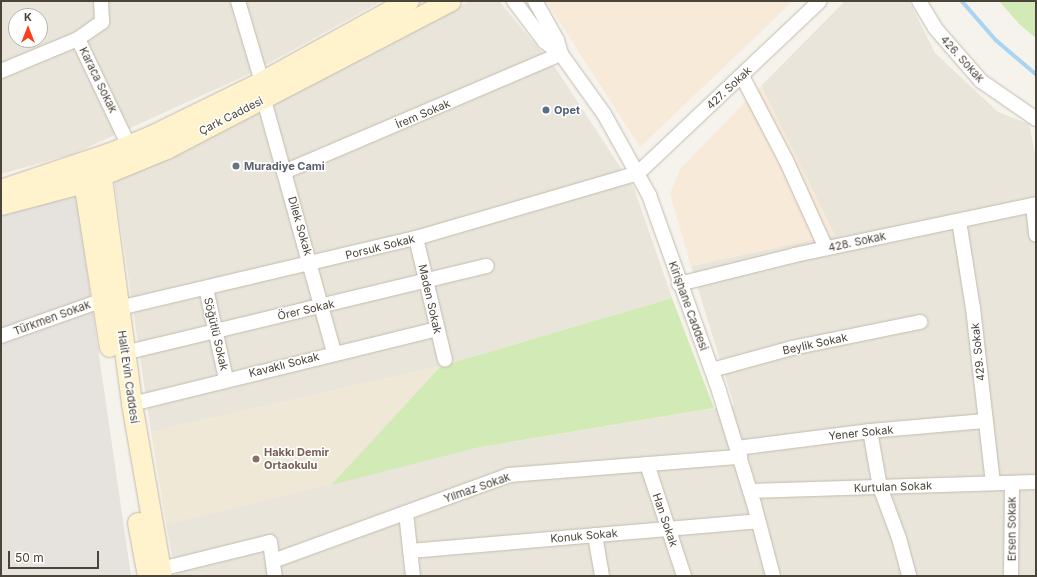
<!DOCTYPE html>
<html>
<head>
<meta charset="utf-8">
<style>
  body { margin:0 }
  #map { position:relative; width:1037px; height:577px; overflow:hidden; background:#f6f3ec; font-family:Inter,sans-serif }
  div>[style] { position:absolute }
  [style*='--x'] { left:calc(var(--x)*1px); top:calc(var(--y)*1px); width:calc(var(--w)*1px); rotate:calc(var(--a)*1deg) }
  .residential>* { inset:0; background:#eae5da }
  .commercial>* { inset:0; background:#f7ead8 }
  .industrial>* { inset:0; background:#e6e2dd }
  .education>* { inset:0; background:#efe8d6 }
  .green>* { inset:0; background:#d2eab5 }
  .stream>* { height:3.5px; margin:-1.75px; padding:0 1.75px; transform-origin:1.75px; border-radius:1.75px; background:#a9d4f2 }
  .roads { filter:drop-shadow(0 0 1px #c2bbae) drop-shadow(0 0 1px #c2bbae) }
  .street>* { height:14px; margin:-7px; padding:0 7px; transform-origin:7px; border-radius:7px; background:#fff }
  .secondary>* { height:20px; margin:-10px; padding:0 10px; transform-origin:10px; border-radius:10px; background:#fff3cd }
  .dots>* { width:11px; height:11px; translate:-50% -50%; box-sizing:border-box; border:2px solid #fff; border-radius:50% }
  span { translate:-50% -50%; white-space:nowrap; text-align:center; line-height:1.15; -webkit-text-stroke:3px #fff; paint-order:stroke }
  .street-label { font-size:11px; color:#4b4439 }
  .service-label { font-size:11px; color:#4e5e75; font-weight:700 }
  .left { translate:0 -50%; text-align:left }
  .worship-label { font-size:11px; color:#5b616d; font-weight:700 }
  .education-label { font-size:11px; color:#785e54; font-weight:700 }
  .frame { position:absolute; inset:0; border:2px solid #4b4439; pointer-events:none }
  .north { position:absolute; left:8px; top:8px; width:40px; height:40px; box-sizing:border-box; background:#fff; border:1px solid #b7b4b0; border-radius:50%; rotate:0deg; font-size:11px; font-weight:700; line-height:16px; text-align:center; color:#4b4439 }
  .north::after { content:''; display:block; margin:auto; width:14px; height:18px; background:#fc3f1d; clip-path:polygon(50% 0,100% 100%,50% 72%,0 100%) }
  .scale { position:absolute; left:8px; top:551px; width:91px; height:18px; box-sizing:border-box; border:2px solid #4b4439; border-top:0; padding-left:5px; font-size:12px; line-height:14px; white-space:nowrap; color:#4b4439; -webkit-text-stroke:3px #fff; paint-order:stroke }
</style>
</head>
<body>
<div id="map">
  <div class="residential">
    <i style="clip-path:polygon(evenodd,1px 1px,382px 1px,249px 74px,73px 154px,1px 174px,1px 1px,16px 16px,40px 16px,40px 40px,16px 40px,16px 16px)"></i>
    <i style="clip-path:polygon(470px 1px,499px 1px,556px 69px,634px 188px,672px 298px,441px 366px,151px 432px,114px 180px,301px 89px)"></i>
    <i style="clip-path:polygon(845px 1px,909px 1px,935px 53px,998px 112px,1029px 124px,1036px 159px,1036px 576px,176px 576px,166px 524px,476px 448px,734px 405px,691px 266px,834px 235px,761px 86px)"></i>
  </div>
  <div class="commercial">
    <i style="clip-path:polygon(546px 1px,793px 1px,640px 147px)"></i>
    <i style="clip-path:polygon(761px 86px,835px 235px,691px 266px,670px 194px,680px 169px)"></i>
  </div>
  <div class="industrial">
    <i style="clip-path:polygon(76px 196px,131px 576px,1px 576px,1px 210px)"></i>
  </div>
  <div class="education">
    <i style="clip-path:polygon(441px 366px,331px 485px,166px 524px,151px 432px)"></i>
  </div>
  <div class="green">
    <i style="clip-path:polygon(999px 1px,1036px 1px,1036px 38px,1019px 24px)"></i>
    <i style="clip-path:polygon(672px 298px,714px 408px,476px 448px,331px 485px,441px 366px)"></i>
  </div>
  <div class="stream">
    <i style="--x:962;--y:1;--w:52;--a:48.9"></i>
    <i style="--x:996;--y:40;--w:52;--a:40.4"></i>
  </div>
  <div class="roads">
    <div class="street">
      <i style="--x:101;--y:1;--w:21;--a:87"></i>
      <i style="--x:102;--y:22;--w:29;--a:145"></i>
      <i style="--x:78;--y:39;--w:119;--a:64.5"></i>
      <i style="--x:238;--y:1;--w:84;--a:73.5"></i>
      <i style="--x:514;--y:1;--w:51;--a:52.9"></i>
      <i style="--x:545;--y:42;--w:20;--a:37"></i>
      <i style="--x:561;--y:54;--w:74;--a:54.4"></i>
      <i style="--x:604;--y:114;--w:93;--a:60.9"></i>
      <i style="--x:649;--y:195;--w:208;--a:70.3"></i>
      <i style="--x:719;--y:391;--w:118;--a:72.8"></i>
      <i style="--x:754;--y:504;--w:74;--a:75.2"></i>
      <i style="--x:535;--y:1;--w:45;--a:60.6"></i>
      <i style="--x:557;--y:40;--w:15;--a:74"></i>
      <i style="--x:919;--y:1;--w:31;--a:59"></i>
      <i style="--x:935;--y:28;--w:70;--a:49"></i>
      <i style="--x:981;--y:81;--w:67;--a:34.6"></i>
      <i style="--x:1;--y:71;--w:83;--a:-22.6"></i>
      <i style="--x:742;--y:76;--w:95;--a:62.4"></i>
      <i style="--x:786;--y:160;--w:97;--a:65.6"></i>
      <i style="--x:264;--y:100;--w:263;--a:74.5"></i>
      <i style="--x:284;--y:172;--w:301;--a:-23.1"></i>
      <i style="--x:1033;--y:205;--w:30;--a:84"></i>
      <i style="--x:959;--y:221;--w:88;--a:80.9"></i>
      <i style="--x:973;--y:308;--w:176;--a:83.5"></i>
      <i style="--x:416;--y:238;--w:125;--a:76.6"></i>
      <i style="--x:679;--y:284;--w:120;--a:-14"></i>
      <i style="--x:795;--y:255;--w:246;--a:-11.9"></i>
      <i style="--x:206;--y:288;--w:93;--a:77.6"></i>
      <i style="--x:119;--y:308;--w:305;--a:-13.3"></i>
      <i style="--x:416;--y:238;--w:231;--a:-16.3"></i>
      <i style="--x:638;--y:173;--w:250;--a:-43.4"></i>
      <i style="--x:1;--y:336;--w:108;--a:-19.4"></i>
      <i style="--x:124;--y:353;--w:373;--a:-13.5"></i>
      <i style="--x:712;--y:370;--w:83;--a:-15.4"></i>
      <i style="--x:792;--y:348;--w:131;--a:-11.5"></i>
      <i style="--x:132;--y:404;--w:314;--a:-13.8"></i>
      <i style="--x:870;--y:431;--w:57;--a:79.9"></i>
      <i style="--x:880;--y:487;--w:54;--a:69.6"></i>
      <i style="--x:899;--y:538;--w:39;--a:75"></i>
      <i style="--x:737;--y:448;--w:134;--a:-7.3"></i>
      <i style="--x:870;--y:431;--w:115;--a:-5"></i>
      <i style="--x:647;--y:464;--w:118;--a:71.7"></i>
      <i style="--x:750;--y:491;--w:286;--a:-1.8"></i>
      <i style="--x:406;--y:513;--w:63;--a:83.7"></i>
      <i style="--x:595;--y:535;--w:42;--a:80.3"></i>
      <i style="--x:410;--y:551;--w:349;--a:-4.9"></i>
      <i style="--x:273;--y:561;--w:251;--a:-20"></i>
      <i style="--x:509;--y:475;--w:232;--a:-4.5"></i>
      <i style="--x:161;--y:569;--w:112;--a:-13.9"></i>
      <i style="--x:270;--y:542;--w:34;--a:82"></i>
      <i style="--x:1011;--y:576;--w:93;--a:-89.4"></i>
    </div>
    <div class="secondary">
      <i style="--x:100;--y:163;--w:243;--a:82.4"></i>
      <i style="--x:132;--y:404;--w:175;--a:80.1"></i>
      <i style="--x:82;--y:169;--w:180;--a:81.1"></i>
      <i style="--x:1;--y:190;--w:119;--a:-18.6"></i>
      <i style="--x:114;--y:152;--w:43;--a:-23"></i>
      <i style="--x:154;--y:135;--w:120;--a:-26.1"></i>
      <i style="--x:262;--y:82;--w:168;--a:-28.9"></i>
      <i style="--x:1;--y:205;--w:86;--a:-14.8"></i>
      <i style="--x:84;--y:183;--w:90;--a:-22.3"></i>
      <i style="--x:167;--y:149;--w:320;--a:-27.5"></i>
      <i style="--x:138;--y:523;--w:54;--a:79.3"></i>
    </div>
  </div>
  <div class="dots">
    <i style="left:546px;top:110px;background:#5c6f8a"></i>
    <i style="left:236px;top:166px;background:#6b7280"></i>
    <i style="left:256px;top:459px;background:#8d6e63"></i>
  </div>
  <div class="street-label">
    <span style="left:962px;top:59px;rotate:48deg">426. Sokak</span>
    <span style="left:98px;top:80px;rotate:64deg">Karaca Sokak</span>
    <span style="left:729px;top:88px;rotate:-43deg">427. Sokak</span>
    <span style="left:423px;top:114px;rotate:-23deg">İrem Sokak</span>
    <span style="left:231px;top:116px;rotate:-27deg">Çark Caddesi</span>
    <span style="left:300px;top:226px;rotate:74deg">Dilek Sokak</span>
    <span style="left:857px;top:242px;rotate:-12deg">428. Sokak</span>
    <span style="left:380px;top:247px;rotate:-14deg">Porsuk Sokak</span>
    <span style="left:430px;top:299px;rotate:77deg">Maden Sokak</span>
    <span style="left:688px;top:306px;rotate:70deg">Kirişhane Caddesi</span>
    <span style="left:306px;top:310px;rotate:-13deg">Örer Sokak</span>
    <span style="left:52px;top:318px;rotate:-20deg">Türkmen Sokak</span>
    <span style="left:216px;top:334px;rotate:77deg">Söğütlü Sokak</span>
    <span style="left:815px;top:344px;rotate:-12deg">Beylik Sokak</span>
    <span style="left:978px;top:352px;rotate:-96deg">429. Sokak</span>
    <span style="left:284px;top:365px;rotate:-14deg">Kavaklı Sokak</span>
    <span style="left:128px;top:377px;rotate:82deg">Halit Evin Caddesi</span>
    <span style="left:861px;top:433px;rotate:-6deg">Yener Sokak</span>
    <span style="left:893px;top:487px;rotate:-2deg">Kurtulan Sokak</span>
    <span style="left:477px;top:488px;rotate:-19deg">Yılmaz Sokak</span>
    <span style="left:665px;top:520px;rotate:71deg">Han Sokak</span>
    <span style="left:1012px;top:529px;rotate:-90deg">Ersen Sokak</span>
    <span style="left:584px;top:536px;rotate:-5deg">Konuk Sokak</span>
  </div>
  <div class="service-label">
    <span class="left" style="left:554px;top:110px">Opet</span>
  </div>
  <div class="worship-label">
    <span class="left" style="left:244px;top:166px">Muradiye Cami</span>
  </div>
  <div class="education-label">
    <span class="left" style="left:264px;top:459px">Hakkı Demir<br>Ortaokulu</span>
  </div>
  <div class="frame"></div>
  <div class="north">K</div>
  <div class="scale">50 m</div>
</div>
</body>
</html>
